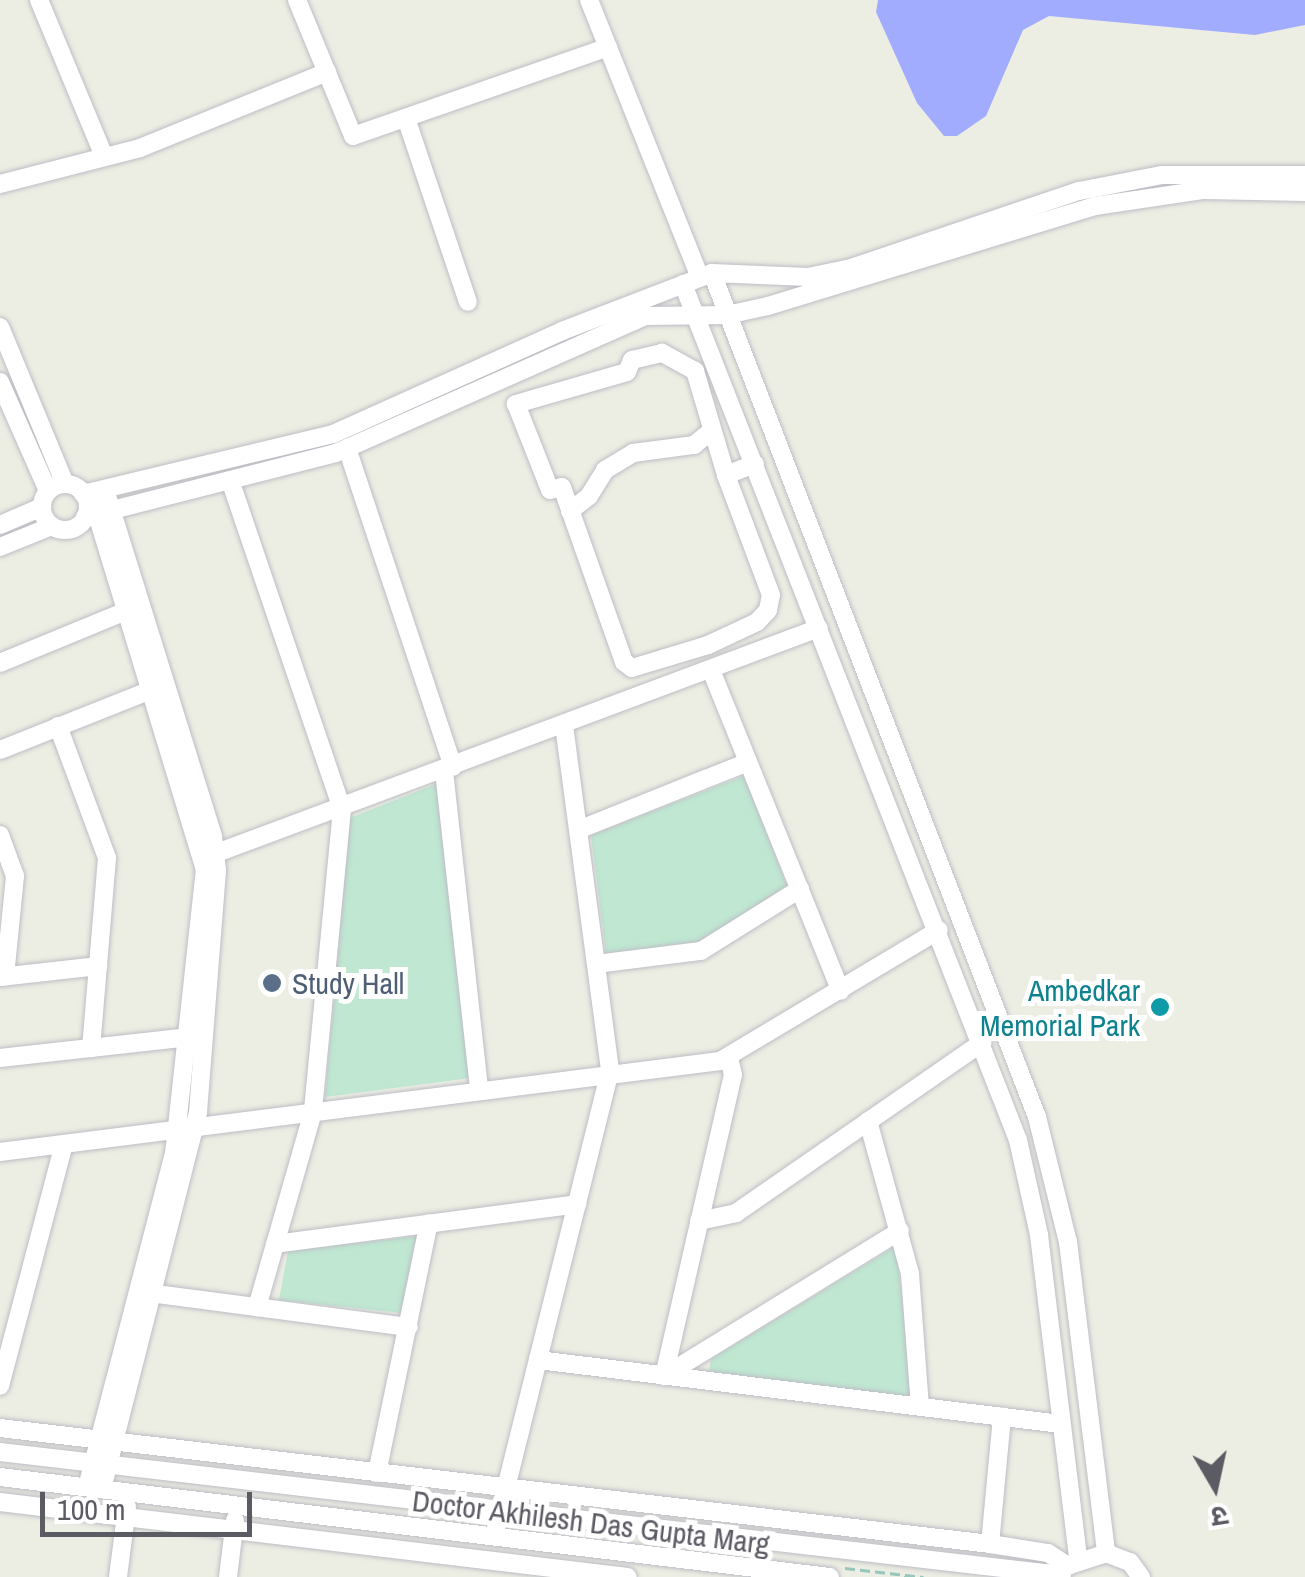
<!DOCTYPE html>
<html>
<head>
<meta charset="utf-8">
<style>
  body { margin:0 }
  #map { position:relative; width:1305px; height:1577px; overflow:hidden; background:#eceee3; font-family:"Archivo Narrow","Noto Sans Devanagari",sans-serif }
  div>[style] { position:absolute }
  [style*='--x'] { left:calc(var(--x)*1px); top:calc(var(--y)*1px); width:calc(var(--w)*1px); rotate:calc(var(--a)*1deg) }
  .green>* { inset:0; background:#bfe7d1 }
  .water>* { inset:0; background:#a2acff }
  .path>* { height:2.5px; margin-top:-1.25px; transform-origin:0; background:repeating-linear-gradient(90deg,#97c7bb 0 10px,transparent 0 15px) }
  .roads { filter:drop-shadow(0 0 2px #bdbdc5) drop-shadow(0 0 2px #bdbdc5) }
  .minor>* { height:18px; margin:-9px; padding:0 9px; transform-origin:9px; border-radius:9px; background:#fff }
  .minor>.ring { margin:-9px; padding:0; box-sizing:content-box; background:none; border:18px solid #fff; border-radius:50% }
  .dots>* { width:28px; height:28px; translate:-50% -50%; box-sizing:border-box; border:5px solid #fff; border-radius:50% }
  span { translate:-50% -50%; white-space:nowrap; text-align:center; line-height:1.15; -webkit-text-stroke:10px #fff; paint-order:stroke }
  .service-label { font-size:30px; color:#4e5e75 }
  .left { translate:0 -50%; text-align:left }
  .culture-label { font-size:30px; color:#0d838f }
  .right { translate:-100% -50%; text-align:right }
  .street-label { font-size:30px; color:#5b5b64 }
  .north { position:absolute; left:1165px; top:1437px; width:100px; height:100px; -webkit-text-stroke:8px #fff; paint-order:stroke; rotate:171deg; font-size:28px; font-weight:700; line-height:40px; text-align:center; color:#5b5b64 }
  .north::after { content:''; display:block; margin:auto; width:35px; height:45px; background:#5b5b64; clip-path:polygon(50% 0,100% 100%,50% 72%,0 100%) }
  .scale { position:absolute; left:40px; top:1492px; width:212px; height:45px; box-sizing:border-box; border:5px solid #5b5b64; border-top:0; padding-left:12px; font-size:30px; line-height:35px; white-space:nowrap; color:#5b5b64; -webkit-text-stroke:8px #fff; paint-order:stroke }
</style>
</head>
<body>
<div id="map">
  <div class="green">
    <i style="clip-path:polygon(744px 776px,788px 888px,702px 941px,606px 954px,591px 835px)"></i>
    <i style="clip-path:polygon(436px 784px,471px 1078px,325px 1097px,350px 818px)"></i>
    <i style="clip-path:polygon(418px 1236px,402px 1313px,279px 1300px,288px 1251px)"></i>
    <i style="clip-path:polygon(896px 1246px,914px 1399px,709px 1371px,711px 1359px)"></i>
  </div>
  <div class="water">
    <i style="clip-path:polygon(878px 0,1305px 0,1305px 25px,1255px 35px,1049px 16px,1023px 30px,986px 116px,957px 136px,944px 136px,917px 103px,876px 12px)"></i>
  </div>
  <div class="path">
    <i style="--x:845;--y:1568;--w:79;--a:6.6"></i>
  </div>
  <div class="roads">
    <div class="minor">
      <i style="--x:39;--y:0;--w:167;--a:67.4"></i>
      <i style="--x:297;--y:0;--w:147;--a:67.6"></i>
      <i style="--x:353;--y:136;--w:270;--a:-19.2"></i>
      <i style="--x:589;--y:0;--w:299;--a:68.2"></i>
      <i style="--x:406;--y:118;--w:194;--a:71.4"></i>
      <i style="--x:0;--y:184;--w:145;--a:-14.4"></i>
      <i style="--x:140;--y:148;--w:202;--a:-22.1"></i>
      <i style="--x:712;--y:273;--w:904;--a:68.94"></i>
      <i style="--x:1037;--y:1117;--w:129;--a:76.1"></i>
      <i style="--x:1068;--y:1242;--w:313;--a:83"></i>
      <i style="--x:683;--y:284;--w:919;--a:68.63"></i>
      <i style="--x:1018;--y:1140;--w:97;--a:77.5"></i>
      <i style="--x:1039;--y:1235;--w:326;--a:83.1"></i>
      <i style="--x:0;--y:327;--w:170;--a:67.5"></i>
      <i style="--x:0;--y:382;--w:119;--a:66.2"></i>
      <i style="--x:347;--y:448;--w:336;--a:71.6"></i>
      <i style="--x:726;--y:475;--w:109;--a:-106.6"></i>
      <i style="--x:695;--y:371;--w:38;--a:-151"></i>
      <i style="--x:662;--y:353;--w:31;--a:167"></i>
      <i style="--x:632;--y:360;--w:13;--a:113"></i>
      <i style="--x:627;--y:372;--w:116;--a:163.9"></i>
      <i style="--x:516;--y:404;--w:92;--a:68.4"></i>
      <i style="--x:550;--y:490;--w:12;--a:-14"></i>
      <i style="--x:562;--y:487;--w:186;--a:70.5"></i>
      <i style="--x:624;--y:662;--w:10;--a:37"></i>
      <i style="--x:632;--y:668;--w:79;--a:-16.8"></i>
      <i style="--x:708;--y:645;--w:54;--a:-25.1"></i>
      <i style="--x:757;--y:622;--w:16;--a:-47"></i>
      <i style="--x:768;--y:610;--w:15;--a:-79"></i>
      <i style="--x:771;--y:595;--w:128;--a:-110.6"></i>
      <i style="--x:726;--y:475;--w:31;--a:-21"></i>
      <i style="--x:230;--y:480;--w:348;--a:71.2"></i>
      <i style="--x:342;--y:809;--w:304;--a:95.5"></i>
      <i style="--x:313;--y:1112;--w:203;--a:106"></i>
      <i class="ring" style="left:42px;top:484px;width:28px;height:28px"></i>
      <i style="--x:83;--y:494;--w:257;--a:-13.5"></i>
      <i style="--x:333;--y:434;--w:251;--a:-24.2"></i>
      <i style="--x:562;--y:331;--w:161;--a:-21.1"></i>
      <i style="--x:712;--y:273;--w:96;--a:2.4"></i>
      <i style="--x:808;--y:277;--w:44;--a:-11.8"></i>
      <i style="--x:851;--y:268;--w:241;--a:-18.7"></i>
      <i style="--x:1079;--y:191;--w:85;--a:-10.9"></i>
      <i style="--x:1162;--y:175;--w:143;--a:0"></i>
      <i style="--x:570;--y:511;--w:24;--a:-38"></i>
      <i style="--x:589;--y:496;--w:31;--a:-58"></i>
      <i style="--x:605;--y:470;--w:33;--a:-31"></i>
      <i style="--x:633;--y:453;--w:62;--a:-7.5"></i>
      <i style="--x:694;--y:445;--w:19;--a:-39"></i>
      <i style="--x:85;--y:517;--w:259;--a:-14.3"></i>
      <i style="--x:336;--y:453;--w:338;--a:-23.9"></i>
      <i style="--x:645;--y:316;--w:82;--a:-0.7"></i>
      <i style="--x:727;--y:315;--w:42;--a:-12.4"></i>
      <i style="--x:768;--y:306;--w:342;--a:-17"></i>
      <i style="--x:1095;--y:206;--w:110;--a:-8.4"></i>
      <i style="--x:1204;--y:190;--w:101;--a:1.1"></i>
      <i style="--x:0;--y:525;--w:46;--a:-23.2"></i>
      <i style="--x:0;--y:547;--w:56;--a:-22"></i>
      <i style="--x:0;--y:663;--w:147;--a:-22.4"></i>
      <i style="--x:711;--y:670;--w:346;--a:68"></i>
      <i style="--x:58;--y:726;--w:141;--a:69.6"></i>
      <i style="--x:107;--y:858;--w:191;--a:94.8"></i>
      <i style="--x:0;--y:750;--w:168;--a:-21.7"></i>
      <i style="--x:444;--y:771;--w:319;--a:83.7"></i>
      <i style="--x:578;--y:830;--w:183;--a:-21.8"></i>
      <i style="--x:0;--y:835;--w:44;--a:69.9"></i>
      <i style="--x:15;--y:876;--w:101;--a:95.7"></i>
      <i style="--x:206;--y:857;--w:654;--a:-20.48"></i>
      <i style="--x:596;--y:964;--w:106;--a:-7.1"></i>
      <i style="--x:701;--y:951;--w:117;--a:-32.1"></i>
      <i style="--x:0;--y:977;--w:99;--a:-6.4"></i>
      <i style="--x:0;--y:1058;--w:200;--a:-6.3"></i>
      <i style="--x:868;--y:1121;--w:159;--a:74.6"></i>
      <i style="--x:910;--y:1274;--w:133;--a:85.7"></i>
      <i style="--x:0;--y:1152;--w:726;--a:-7.2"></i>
      <i style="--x:720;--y:1061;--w:255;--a:-30.9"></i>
      <i style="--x:699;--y:1221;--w:38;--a:-12"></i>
      <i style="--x:736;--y:1213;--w:300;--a:-34.7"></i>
      <i style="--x:275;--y:1244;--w:305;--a:-7.5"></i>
      <i style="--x:142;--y:1292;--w:269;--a:7.5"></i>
      <i style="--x:538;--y:1360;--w:527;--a:6.98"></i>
      <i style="--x:664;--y:1376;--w:309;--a:-77.1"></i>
      <i style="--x:733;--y:1075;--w:18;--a:-103"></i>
      <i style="--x:664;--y:1376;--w:277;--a:-31.6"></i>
      <i style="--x:0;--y:1386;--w:250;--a:-75.2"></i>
      <i style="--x:0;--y:1428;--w:997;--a:6.68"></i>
      <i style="--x:990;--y:1544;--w:59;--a:8.8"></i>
      <i style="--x:1048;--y:1553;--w:24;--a:33"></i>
      <i style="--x:0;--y:1452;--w:1069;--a:6.61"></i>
      <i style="--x:377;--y:1473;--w:255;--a:-78.3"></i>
      <i style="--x:0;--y:1477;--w:836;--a:6.87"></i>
      <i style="--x:87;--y:1487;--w:344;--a:-75.4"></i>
      <i style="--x:174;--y:1154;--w:286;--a:-83.8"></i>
      <i style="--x:205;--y:870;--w:385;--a:-106.9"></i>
      <i style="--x:102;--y:1489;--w:389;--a:-75.7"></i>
      <i style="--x:198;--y:1112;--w:243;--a:-85.5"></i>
      <i style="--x:217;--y:870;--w:34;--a:-97"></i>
      <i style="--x:213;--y:836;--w:353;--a:-107.3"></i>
      <i style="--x:0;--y:1502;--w:632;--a:6.81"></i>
      <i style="--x:494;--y:1536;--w:480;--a:-76"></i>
      <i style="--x:610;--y:1070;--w:348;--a:-97.6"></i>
      <i style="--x:990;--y:1544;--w:128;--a:-84.6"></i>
      <i style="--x:1070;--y:1565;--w:38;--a:-18"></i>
      <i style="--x:1106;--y:1553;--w:26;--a:21"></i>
      <i style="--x:1130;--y:1562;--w:19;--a:54"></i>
      <i style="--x:118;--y:1577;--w:71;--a:-82.7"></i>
      <i style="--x:228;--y:1577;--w:57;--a:-83"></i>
    </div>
  </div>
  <div class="dots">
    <i style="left:272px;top:983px;background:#5c6f8a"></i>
    <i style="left:1160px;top:1007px;background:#0f9aa8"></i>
  </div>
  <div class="service-label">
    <span class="left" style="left:292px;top:983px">Study Hall</span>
  </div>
  <div class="culture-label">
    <span class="right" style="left:1140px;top:1007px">Ambedkar<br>Memorial Park</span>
  </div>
  <div class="street-label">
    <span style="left:591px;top:1522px;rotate:7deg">Doctor Akhilesh Das Gupta Marg</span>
  </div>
  <div class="north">उ</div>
  <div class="scale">100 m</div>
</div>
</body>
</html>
